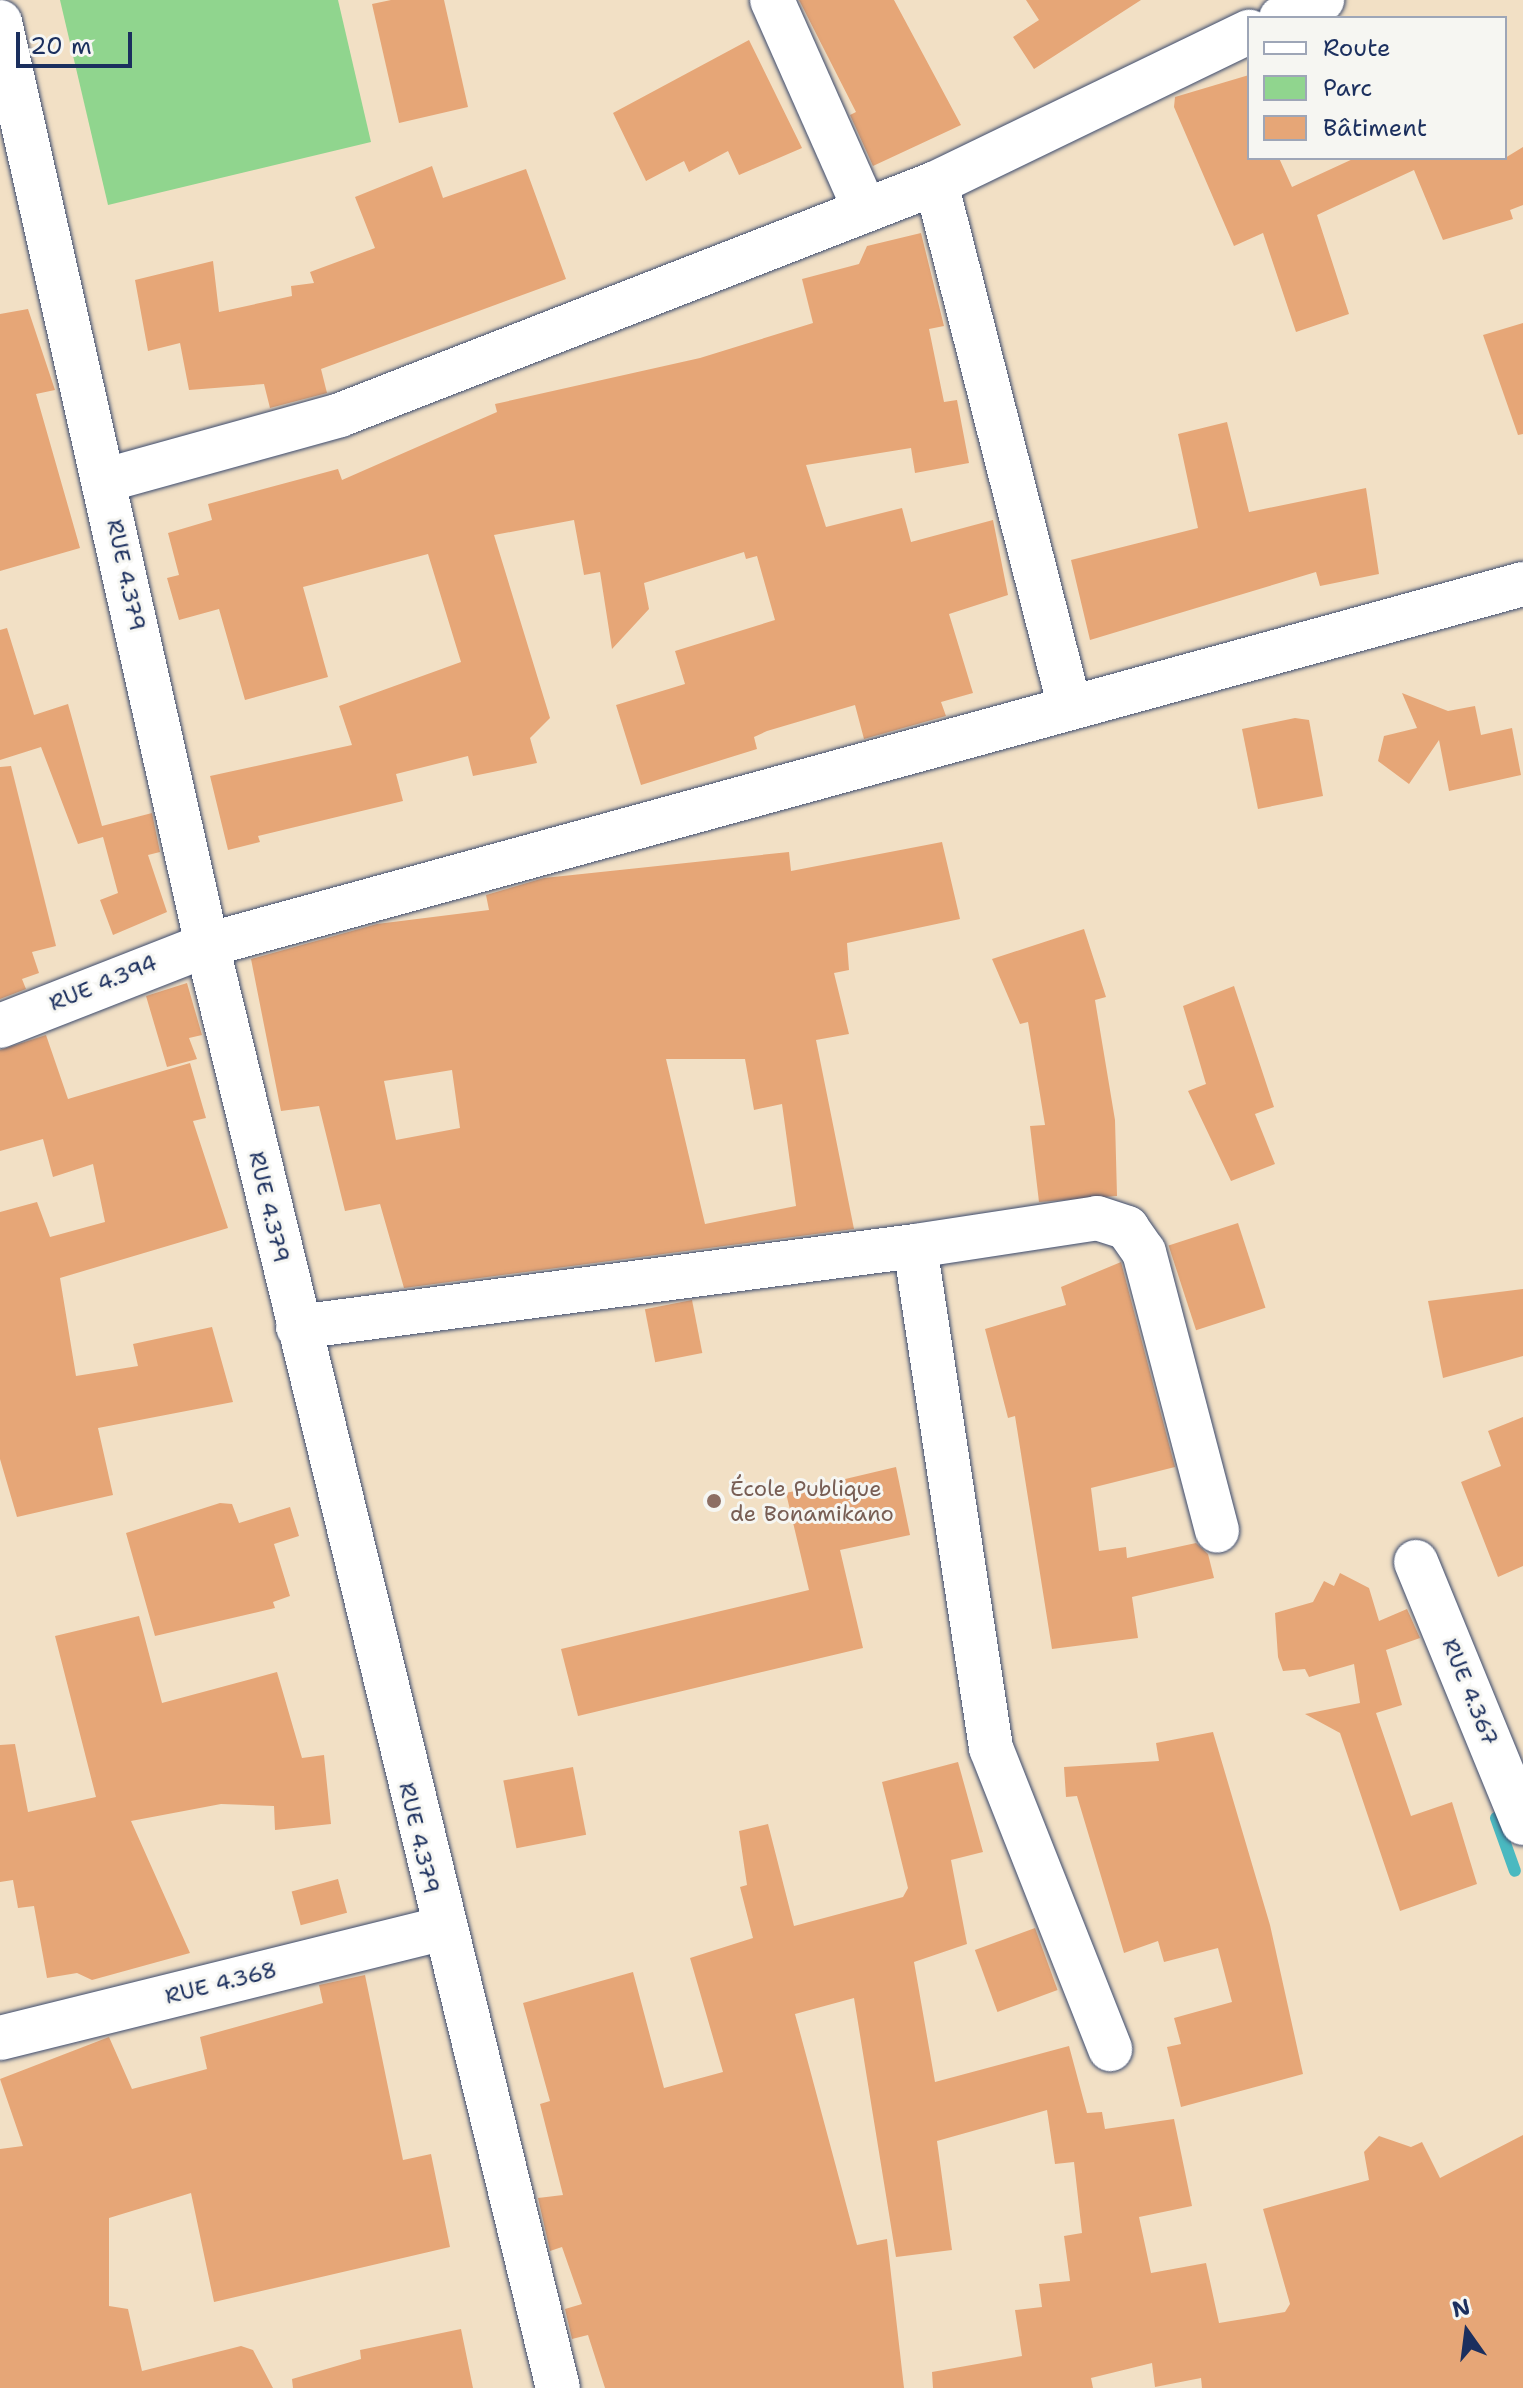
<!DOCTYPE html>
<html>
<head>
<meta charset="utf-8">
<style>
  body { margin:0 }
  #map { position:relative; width:1523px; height:2388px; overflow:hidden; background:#f2e0c5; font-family:"Shantell Sans",sans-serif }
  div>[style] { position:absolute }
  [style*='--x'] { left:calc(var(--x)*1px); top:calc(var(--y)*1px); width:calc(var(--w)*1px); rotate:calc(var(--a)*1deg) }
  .green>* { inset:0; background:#90d58e }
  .stream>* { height:12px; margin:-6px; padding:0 6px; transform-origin:6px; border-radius:6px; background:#4ab9c0 }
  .building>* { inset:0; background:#e6a677; transform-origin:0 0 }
  .roads { filter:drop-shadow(0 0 2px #3b4a6d) drop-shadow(0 0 2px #3b4a6d) }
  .minor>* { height:44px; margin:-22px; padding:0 22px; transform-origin:22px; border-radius:22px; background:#fff }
  .dots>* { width:22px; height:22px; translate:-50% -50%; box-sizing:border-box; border:4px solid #f6f6f2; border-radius:50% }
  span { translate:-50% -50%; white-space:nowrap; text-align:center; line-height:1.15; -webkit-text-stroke:6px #f6f6f2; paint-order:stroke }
  .street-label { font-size:22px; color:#1b2f5e }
  .education-label { font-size:22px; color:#785e54 }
  .left { translate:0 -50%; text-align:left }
  .legend { position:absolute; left:1247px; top:16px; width:260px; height:144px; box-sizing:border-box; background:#f6f6f2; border:2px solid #9ea6b7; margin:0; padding:10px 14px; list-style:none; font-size:24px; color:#1b2f5e }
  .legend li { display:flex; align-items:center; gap:16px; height:40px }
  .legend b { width:40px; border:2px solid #9ea6b7 }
  .north { position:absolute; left:1427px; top:2292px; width:80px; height:80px; -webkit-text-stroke:6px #f6f6f2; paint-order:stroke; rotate:346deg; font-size:22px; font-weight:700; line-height:32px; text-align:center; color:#1b2f5e }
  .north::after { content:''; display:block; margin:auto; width:28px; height:36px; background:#1b2f5e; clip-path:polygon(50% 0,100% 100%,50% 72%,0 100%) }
  .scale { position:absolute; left:16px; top:32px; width:116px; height:36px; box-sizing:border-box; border:4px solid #1b2f5e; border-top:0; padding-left:10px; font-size:24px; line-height:28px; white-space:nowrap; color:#1b2f5e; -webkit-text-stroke:6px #f6f6f2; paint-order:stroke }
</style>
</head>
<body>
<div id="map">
  <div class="green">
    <i style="clip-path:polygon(60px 0,338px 0,371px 142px,108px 205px)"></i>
  </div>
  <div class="stream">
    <i style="--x:1496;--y:1818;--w:56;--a:70.3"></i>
  </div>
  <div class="building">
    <i style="clip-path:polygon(391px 0,444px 0,468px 107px,399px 123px,372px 4px)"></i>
    <i style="clip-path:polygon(799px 0,894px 0,961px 125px,873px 166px,850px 115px,856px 112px)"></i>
    <i style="clip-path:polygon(1026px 0,1141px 0,1034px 69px,1013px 37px,1039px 20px)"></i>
    <i style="clip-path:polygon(749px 40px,802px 148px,739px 175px,728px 151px,689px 172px,684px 161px,646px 181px,613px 113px)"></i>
    <i style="clip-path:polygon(1249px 75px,1249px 158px,1279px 158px,1292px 187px,1355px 158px,1505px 158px,1523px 147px,1523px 205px,1510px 210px,1513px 219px,1443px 240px,1414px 170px,1317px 215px,1349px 314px,1296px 332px,1263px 233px,1234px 246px,1174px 107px,1175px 97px)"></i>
    <i style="clip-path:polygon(432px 166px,443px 198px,526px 169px,566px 279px,321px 369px,327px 393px,270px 408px,264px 384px,189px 390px,180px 343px,148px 351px,135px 280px,213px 261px,219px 312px,292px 296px,291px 286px,314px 283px,310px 272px,375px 248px,355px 197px)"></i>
    <i style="clip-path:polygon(921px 233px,944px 326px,929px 329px,944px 402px,957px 400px,969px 463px,915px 473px,911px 448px,806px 465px,826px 527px,902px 508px,911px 542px,993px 520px,1008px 595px,949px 614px,973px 693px,941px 702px,946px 716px,864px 739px,855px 705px,767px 731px,754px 737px,757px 749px,641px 785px,616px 705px,685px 684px,675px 651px,775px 620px,757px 556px,746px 559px,744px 552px,644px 583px,649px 609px,612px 649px,600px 572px,584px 575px,574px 520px,494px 535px,550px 718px,530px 738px,537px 763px,473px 776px,468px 756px,396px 774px,403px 801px,258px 836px,260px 842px,228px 850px,210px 776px,352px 745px,339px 706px,461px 662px,428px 554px,303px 587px,328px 677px,245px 700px,219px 609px,179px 620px,167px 578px,179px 575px,168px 533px,212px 520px,208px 504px,338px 469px,342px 480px,497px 412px,495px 404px,700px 358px,813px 323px,802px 279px,859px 264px,867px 246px)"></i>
    <i style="clip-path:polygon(28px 309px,55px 390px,36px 394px,80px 548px,0 571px,0 314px)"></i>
    <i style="clip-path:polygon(1523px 323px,1523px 434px,1518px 435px,1483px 335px)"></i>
    <i style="clip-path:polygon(1227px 422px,1249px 512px,1366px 488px,1379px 574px,1320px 586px,1316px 572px,1090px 640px,1071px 560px,1198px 528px,1178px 434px)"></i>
    <i style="clip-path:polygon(7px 628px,34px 715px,68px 704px,102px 826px,152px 813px,160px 852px,148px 855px,167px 912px,113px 935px,100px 900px,118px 893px,103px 837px,78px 844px,41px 747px,0 760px,0 630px)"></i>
    <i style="clip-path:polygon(1402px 693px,1448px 711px,1475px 706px,1481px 735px,1512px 728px,1521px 775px,1449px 791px,1439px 740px,1409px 784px,1378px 761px,1384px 736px,1417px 728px)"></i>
    <i style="clip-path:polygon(1295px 718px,1309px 720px,1323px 796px,1258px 809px,1242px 729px)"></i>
    <i style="clip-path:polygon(11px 766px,56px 946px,32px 952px,39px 973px,22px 979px,26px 989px,0 999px,0 767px)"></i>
    <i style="clip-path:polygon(evenodd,942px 842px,960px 919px,847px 943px,849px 970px,834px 973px,849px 1034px,816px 1040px,854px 1229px,404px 1288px,380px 1204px,345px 1211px,319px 1106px,281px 1111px,251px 959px,377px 924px,489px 910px,486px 895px,544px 878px,789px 852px,791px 871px,942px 842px,666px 1059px,745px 1059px,754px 1110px,782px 1104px,796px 1206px,705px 1224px,666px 1059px,942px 842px,452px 1070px,460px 1128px,396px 1140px,384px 1081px,452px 1070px)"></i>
    <i style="clip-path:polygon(1084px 929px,1106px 997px,1095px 1000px,1115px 1120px,1117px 1196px,1039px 1202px,1030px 1126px,1045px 1125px,1028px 1022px,1020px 1024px,992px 959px)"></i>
    <i style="clip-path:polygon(187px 983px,202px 1035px,189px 1038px,197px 1059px,167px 1067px,146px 996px)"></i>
    <i style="clip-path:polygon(1234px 986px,1274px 1107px,1255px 1114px,1275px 1164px,1231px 1181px,1188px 1091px,1206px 1084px,1183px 1006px)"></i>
    <i style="clip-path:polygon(46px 1035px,68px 1099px,190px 1063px,206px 1118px,193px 1121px,228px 1228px,60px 1278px,76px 1376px,138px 1366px,133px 1344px,212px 1327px,233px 1402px,98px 1428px,113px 1495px,17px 1517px,0 1459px,0 1212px,37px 1202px,50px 1237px,105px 1222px,93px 1164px,53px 1177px,43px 1139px,0 1151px,0 1050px)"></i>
    <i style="left:1238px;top:1223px;width:89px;height:73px;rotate:72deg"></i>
    <i style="clip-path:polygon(1121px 1262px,1175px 1467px,1091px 1488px,1099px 1551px,1126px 1547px,1127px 1558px,1196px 1543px,1208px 1554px,1214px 1578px,1132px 1597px,1138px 1638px,1052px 1649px,1015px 1416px,1008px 1418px,985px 1329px,1066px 1305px,1061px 1287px)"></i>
    <i style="clip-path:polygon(1523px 1289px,1523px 1356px,1443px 1378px,1428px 1301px)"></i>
    <i style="left:692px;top:1300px;width:54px;height:48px;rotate:79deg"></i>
    <i style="clip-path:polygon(1523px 1417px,1523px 1566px,1498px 1577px,1461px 1482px,1501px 1466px,1488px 1431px)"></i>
    <i style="clip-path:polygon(896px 1467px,910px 1535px,840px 1550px,863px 1648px,578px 1716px,561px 1649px,809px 1590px,786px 1493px)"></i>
    <i style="clip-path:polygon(220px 1503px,232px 1504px,239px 1523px,290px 1507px,299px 1536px,274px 1544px,290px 1596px,273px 1602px,275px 1608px,155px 1636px,126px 1533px)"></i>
    <i style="clip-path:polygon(1340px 1573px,1369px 1588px,1379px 1621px,1407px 1609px,1420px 1638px,1386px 1650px,1402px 1705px,1376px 1713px,1411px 1816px,1452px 1802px,1477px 1884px,1400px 1911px,1340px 1733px,1305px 1714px,1360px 1703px,1354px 1664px,1309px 1677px,1305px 1669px,1283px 1671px,1278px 1657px,1275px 1613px,1313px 1602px,1324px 1581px,1334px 1586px)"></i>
    <i style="clip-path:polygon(139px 1616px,162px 1703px,277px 1672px,302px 1758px,324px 1755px,331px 1824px,275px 1830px,274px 1806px,221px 1804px,131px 1821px,190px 1953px,92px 1980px,77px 1973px,47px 1978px,34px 1906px,18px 1908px,13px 1880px,0 1882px,0 1745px,15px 1744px,28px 1812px,96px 1797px,55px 1636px)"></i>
    <i style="clip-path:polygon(1213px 1732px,1270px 1925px,1303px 2074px,1181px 2107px,1167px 2047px,1181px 2044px,1174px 2018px,1232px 2002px,1218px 1948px,1164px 1962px,1158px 1941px,1124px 1953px,1077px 1796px,1066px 1797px,1064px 1767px,1159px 1761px,1156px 1743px)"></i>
    <i style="clip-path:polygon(958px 1762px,983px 1852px,951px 1860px,967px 1944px,914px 1962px,935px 2082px,1069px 2046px,1087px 2113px,1102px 2112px,1105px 2129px,1174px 2119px,1192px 2206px,1139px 2217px,1151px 2273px,1206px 2263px,1219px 2323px,1285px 2312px,1290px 2304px,1263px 2209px,1369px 2180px,1364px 2152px,1379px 2136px,1411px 2147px,1422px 2142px,1440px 2178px,1523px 2135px,1523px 2388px,1202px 2388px,1201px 2378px,1155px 2387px,1152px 2363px,1091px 2378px,1093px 2388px,933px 2388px,932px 2372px,1022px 2356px,1015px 2310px,1042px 2307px,1039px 2284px,1070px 2281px,1064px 2236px,1082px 2233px,1074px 2162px,1055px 2164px,1047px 2110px,937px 2141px,952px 2250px,896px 2257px,854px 1998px,795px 2014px,857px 2245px,887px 2239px,904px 2388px,605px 2388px,588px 2335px,572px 2339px,565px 2309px,582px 2304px,562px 2247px,550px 2251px,538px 2198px,563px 2195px,540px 2104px,550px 2101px,523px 2003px,633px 1972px,664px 2088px,723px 2072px,690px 1958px,753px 1938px,740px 1887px,747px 1885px,739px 1831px,768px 1824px,794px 1926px,903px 1897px,908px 1888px,882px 1782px)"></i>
    <i style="left:573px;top:1767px;width:69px;height:71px;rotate:79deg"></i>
    <i style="left:338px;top:1879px;width:35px;height:48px;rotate:75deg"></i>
    <i style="left:1035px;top:1928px;width:66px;height:64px;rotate:70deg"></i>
    <i style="clip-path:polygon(365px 1975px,403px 2160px,431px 2154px,450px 2247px,214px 2302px,191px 2193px,109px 2218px,109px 2306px,128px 2309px,142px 2371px,241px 2346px,253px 2350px,273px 2388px,0 2388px,0 2149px,23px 2146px,0 2079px,109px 2037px,132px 2089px,207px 2069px,200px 2037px,323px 2003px,319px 1985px)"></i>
    <i style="clip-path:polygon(461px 2329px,473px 2388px,293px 2388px,292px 2379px,361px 2359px,360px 2350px)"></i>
  </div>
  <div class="roads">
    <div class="minor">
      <i style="--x:772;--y:0;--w:230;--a:66.1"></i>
      <i style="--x:1281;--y:18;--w:45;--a:-23.7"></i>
      <i style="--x:0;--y:22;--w:946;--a:77.36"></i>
      <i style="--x:207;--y:945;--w:1485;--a:76.33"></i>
      <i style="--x:936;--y:183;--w:542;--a:75.68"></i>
      <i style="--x:106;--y:480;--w:243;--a:-15.5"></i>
      <i style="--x:340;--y:415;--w:640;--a:-21.27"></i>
      <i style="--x:936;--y:183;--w:348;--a:-25.8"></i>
      <i style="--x:0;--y:1026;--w:222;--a:-21.4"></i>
      <i style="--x:207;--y:945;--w:1365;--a:-15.34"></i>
      <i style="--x:915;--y:1246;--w:184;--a:-8.7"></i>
      <i style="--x:1097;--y:1218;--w:32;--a:18"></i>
      <i style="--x:1127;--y:1228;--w:29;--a:55"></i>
      <i style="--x:1144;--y:1252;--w:288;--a:75.3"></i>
      <i style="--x:298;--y:1327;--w:622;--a:-7.48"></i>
      <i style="--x:915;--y:1246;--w:508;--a:81.39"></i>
      <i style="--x:991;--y:1748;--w:324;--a:68.4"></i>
      <i style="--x:1416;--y:1562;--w:282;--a:67.7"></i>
      <i style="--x:0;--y:2038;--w:454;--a:-13.9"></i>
    </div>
  </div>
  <div class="dots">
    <i style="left:714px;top:1501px;background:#8d6e63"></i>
  </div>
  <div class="street-label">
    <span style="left:126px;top:575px;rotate:78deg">RUE 4.379</span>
    <span style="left:103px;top:983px;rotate:-22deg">RUE 4.394</span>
    <span style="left:269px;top:1207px;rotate:77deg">RUE 4.379</span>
    <span style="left:1470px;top:1692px;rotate:68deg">RUE 4.367</span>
    <span style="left:419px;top:1838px;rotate:77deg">RUE 4.379</span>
    <span style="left:221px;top:1983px;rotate:-14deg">RUE 4.368</span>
  </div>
  <div class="education-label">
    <span class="left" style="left:730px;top:1501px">École Publique<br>de Bonamikano</span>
  </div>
  <ul class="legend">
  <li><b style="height:10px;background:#fff"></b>Route</li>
  <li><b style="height:22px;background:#90d58e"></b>Parc</li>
  <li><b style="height:22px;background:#e6a677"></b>Bâtiment</li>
  </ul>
  <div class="north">N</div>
  <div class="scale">20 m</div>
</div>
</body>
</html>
